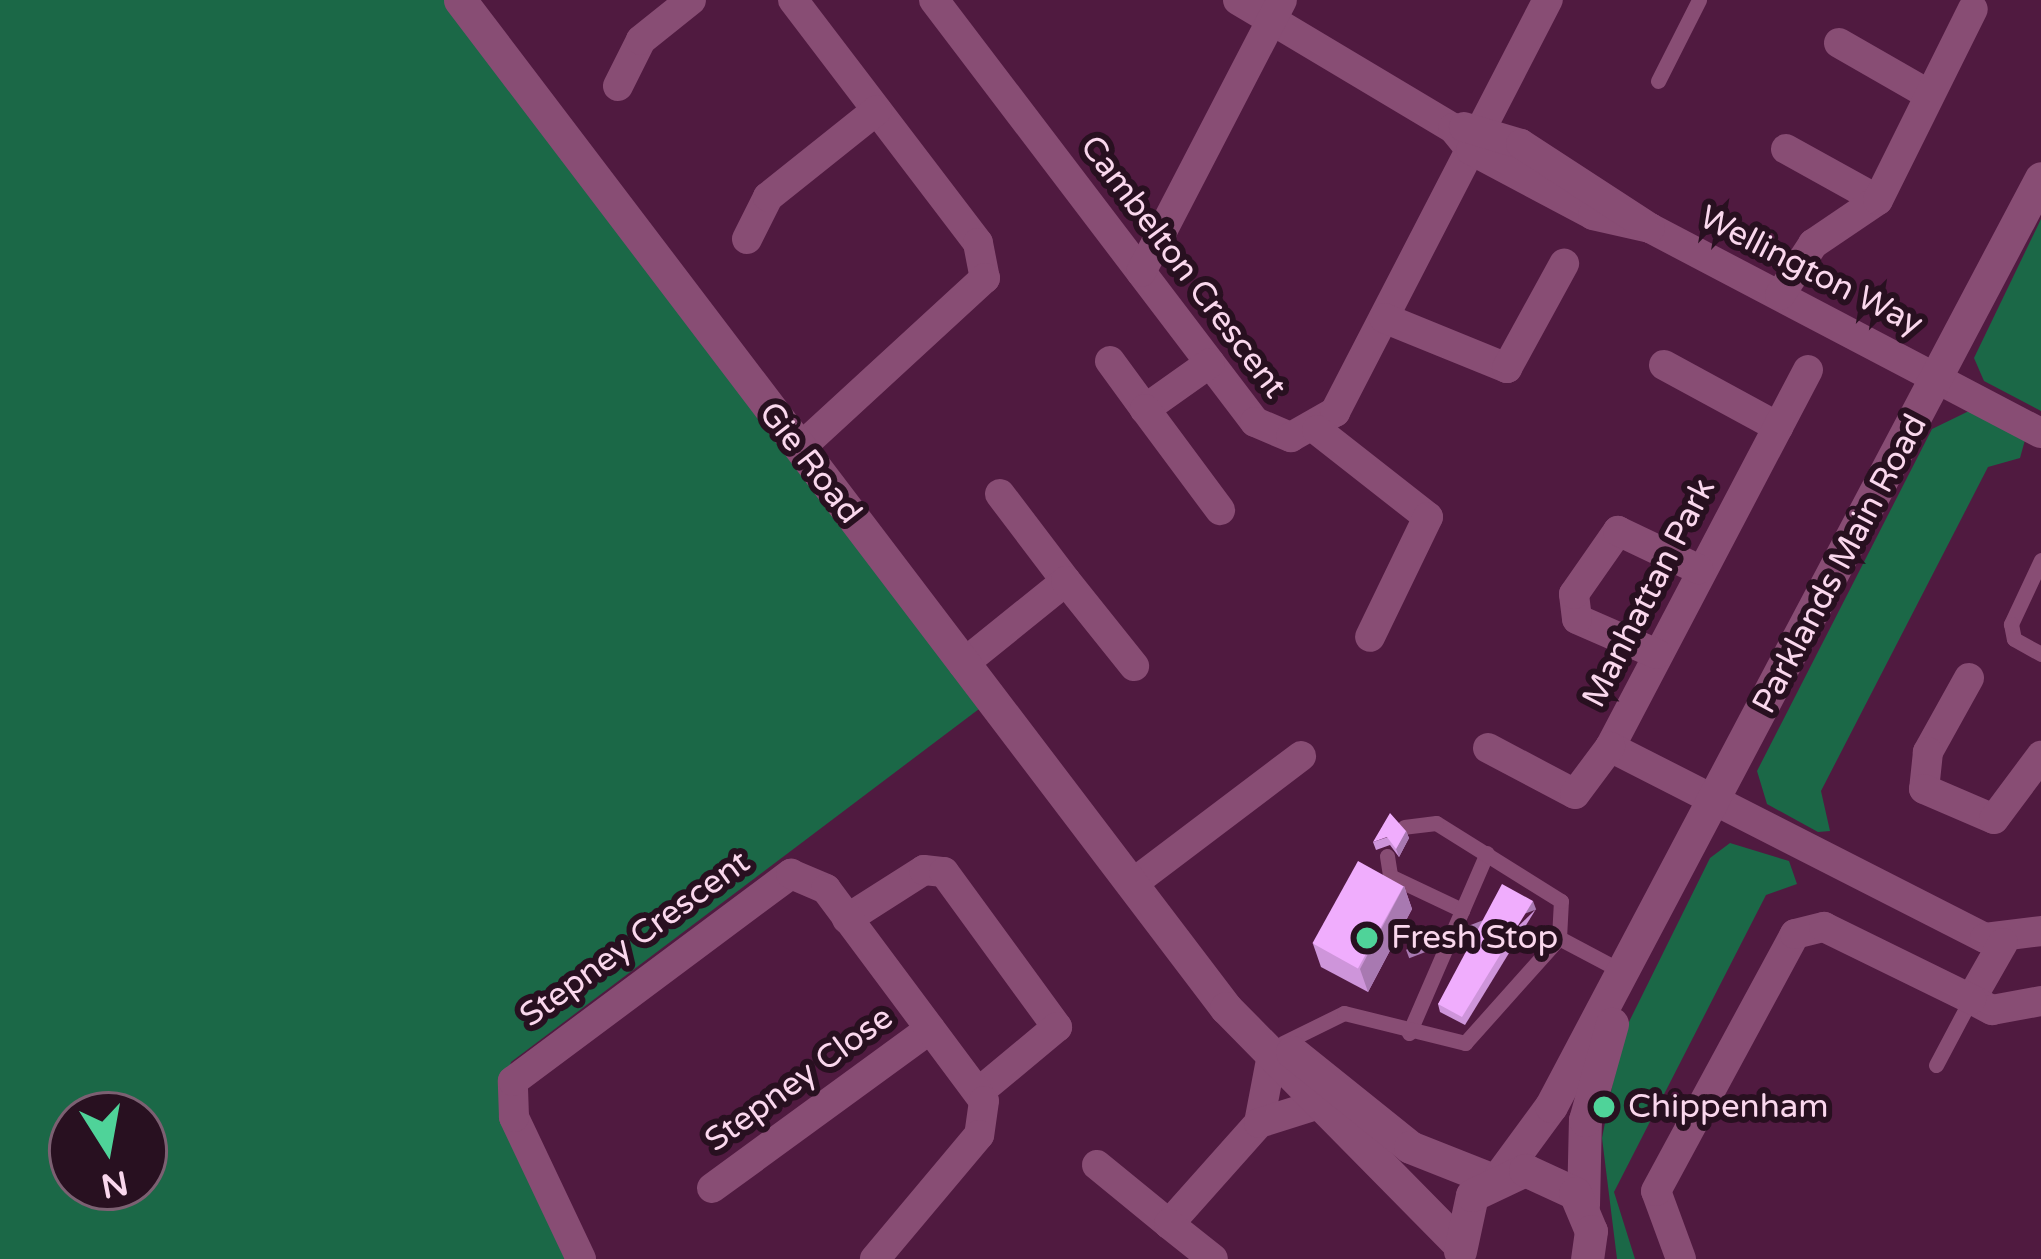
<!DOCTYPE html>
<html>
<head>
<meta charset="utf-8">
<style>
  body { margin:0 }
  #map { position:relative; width:2041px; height:1259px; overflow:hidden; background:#501a40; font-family:"Varela Round",sans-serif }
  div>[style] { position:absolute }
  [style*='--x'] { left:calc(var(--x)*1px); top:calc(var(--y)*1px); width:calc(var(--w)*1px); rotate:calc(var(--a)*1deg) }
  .green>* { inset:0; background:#1b6847 }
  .service>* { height:15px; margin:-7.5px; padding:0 7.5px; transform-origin:7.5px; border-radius:7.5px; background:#884d74 }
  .minor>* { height:30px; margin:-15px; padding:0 15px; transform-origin:15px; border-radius:15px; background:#884d74 }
  .tertiary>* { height:33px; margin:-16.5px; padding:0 16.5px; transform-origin:16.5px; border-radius:16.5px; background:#884d74 }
  .wall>* { inset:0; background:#ce95da }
  .shaded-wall>* { inset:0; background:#a879b1; transform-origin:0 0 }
  .building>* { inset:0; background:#f0adfd; transform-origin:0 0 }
  .dots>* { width:33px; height:33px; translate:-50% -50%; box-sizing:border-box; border:6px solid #281020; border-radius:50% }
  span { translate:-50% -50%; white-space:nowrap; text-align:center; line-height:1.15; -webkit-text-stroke:12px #281020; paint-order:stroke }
  .street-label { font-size:33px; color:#fad7ed }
  .poi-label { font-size:33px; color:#fad7ed }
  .left { translate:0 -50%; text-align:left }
  .north { position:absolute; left:48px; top:1091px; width:120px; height:120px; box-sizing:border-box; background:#281020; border:3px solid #7c6072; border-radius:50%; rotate:169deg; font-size:33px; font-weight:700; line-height:48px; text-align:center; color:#fad7ed }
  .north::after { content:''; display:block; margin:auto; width:42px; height:54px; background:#4fd399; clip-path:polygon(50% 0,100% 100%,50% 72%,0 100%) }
</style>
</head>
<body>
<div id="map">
  <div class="green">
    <i style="clip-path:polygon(evenodd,0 0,450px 0,979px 709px,511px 1062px,499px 1108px,565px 1259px,0 1259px,0 0,72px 1115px,144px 1115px,144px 1187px,72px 1187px,72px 1115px)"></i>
    <i style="clip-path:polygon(2041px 219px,2041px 411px,1984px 381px,1974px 358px)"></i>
    <i style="clip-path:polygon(1969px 411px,2025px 440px,2020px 458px,1988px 467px,1821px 791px,1830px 831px,1818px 832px,1767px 804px,1757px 771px,1932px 429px)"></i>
    <i style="clip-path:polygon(1730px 843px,1789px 861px,1797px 884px,1766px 895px,1614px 1192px,1635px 1259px,1617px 1259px,1602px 1138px,1622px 1036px,1710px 858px)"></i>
  </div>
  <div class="service">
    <i style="--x:1658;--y:81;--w:91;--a:-63.2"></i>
    <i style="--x:2041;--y:560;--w:71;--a:115.1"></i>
    <i style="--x:2011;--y:624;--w:15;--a:79"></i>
    <i style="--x:2014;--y:639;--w:31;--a:29"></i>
    <i style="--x:1387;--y:856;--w:20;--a:81"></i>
    <i style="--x:1390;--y:876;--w:80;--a:25.3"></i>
    <i style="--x:1559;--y:938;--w:75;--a:27.9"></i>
    <i style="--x:1409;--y:1033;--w:196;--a:-66.6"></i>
    <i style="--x:1283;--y:1043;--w:68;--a:-26.2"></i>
    <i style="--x:1344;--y:1013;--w:125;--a:13.9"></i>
    <i style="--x:1465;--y:1043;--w:141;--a:-48.2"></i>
    <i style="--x:1559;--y:938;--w:37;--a:-87"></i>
    <i style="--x:1561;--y:901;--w:147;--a:-148"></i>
    <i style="--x:1436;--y:823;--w:32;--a:173"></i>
    <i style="--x:1936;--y:1065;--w:75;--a:-62.1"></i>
  </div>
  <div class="minor">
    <i style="--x:793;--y:0;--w:305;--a:52.7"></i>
    <i style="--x:978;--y:243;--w:36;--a:79"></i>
    <i style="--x:985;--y:278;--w:251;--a:137.4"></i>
    <i style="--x:934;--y:0;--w:530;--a:52.74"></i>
    <i style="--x:1255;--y:422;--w:39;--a:23"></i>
    <i style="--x:1291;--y:437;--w:51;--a:-29.6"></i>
    <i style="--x:1335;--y:412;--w:464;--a:-62.7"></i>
    <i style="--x:1238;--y:0;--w:250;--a:30.8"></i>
    <i style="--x:1453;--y:128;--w:28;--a:51"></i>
    <i style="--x:1471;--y:150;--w:138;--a:28"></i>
    <i style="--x:1593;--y:215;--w:58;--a:12.8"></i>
    <i style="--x:1650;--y:228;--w:441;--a:27.7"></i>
    <i style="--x:1839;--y:43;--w:103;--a:29.8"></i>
    <i style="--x:618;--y:86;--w:51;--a:-63.4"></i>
    <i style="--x:641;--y:40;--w:64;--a:-38.7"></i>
    <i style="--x:1464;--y:127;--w:59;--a:16.6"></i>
    <i style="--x:1521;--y:144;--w:154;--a:33.1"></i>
    <i style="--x:1786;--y:149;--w:105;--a:29"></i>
    <i style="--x:747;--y:239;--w:47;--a:-63.4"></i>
    <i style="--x:768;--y:197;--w:139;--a:-38.6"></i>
    <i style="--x:1141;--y:272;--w:306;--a:-62.6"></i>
    <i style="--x:1780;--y:295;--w:61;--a:-57.1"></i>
    <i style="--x:1813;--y:244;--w:78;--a:-34.1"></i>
    <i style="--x:1878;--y:200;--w:213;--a:-63.6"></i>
    <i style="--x:1384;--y:318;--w:133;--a:22.1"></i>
    <i style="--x:1507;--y:368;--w:119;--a:-61.3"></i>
    <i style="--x:1110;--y:361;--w:59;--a:53.9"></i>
    <i style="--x:1210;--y:363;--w:80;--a:144.7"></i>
    <i style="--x:1145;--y:409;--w:126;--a:53.4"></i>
    <i style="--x:1664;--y:365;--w:130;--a:28.5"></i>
    <i style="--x:1808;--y:370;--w:426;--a:117.7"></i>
    <i style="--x:1610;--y:747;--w:421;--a:27"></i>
    <i style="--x:1985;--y:938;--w:56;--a:-7.1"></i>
    <i style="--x:1317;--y:430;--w:141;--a:38.1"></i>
    <i style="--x:1428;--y:517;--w:133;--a:115.8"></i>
    <i style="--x:1000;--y:494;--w:109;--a:52.8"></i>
    <i style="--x:1657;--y:654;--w:87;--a:-156.4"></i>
    <i style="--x:1577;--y:619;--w:25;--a:-97"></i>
    <i style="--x:1574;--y:594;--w:77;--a:-55.1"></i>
    <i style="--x:1618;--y:531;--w:89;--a:25.4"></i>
    <i style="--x:963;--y:664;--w:132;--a:-38.9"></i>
    <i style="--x:1066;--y:581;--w:109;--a:51.3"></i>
    <i style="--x:1969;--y:678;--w:85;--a:119"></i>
    <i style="--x:1928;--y:752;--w:37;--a:96"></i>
    <i style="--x:1924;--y:789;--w:76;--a:23.2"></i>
    <i style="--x:1994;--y:819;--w:79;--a:-53.3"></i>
    <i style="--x:1488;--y:748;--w:98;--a:27.9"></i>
    <i style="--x:1575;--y:794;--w:59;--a:-53.3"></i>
    <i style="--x:1132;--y:884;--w:212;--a:-37.1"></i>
    <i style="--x:847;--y:919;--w:91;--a:-32.5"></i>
    <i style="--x:924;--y:870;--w:20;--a:6"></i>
    <i style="--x:944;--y:872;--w:192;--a:53.9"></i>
    <i style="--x:1057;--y:1027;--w:102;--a:140.2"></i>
    <i style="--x:2003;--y:943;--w:64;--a:119.7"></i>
    <i style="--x:1971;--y:999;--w:24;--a:28"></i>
    <i style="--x:1992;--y:1010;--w:50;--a:-10.4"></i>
    <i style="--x:1259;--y:1123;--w:64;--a:-79.2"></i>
    <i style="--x:1097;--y:1165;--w:93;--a:39.3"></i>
    <i style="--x:1169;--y:1224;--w:135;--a:-48.3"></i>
    <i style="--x:1259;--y:1123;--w:60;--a:-17.5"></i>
    <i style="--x:712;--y:1188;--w:270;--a:-36.1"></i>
    <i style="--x:1169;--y:1224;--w:56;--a:38.5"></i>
    <i style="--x:581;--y:1259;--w:157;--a:-115.3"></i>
    <i style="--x:514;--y:1117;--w:36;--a:-92"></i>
    <i style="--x:513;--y:1081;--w:347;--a:-36.7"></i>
    <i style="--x:791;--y:874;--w:38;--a:23"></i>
    <i style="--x:826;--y:889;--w:264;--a:53.3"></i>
    <i style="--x:984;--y:1101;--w:34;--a:98"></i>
    <i style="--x:979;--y:1135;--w:162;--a:130"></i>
    <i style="--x:1681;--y:1259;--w:72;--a:-110.2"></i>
    <i style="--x:1656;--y:1191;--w:292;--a:-61.6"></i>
    <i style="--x:1795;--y:934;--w:30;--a:-14"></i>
    <i style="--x:1824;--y:927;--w:164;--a:26.1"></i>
  </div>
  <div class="tertiary">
    <i style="--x:460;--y:0;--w:1266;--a:52.77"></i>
    <i style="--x:1226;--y:1008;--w:330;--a:45.4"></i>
    <i style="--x:1292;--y:1052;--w:151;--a:38.8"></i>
    <i style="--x:1410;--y:1147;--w:87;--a:21.6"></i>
    <i style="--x:1501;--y:1174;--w:84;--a:-53.7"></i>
    <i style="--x:1551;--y:1106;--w:1049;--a:-62.17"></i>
    <i style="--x:1583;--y:1205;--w:85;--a:-88.7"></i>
    <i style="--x:1585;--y:1120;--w:100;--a:-74.3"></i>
    <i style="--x:1460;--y:1251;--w:57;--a:-77.9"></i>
    <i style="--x:1472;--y:1195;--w:59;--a:-25.3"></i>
    <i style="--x:1525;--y:1170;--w:55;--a:24.7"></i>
    <i style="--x:1575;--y:1193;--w:41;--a:67.2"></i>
    <i style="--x:1591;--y:1231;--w:28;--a:98"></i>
  </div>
  <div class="wall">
    <i style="clip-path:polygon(1406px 831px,1409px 838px,1399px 857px,1390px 845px,1376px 850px,1373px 842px)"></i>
    <i style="clip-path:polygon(1404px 886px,1412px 909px,1368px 992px,1321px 967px,1313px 944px)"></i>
    <i style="clip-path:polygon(1536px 909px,1465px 1025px,1440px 1012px,1438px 1004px)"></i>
  </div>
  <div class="shaded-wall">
    <i style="clip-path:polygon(1406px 831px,1409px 838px,1399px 857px,1396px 849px)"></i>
    <i style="clip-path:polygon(1404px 886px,1412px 909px,1368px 992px,1360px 969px)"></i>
    <i style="left:1533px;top:901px;width:9px;height:136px;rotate:69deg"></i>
  </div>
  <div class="building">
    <i style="clip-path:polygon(1390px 813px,1406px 831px,1396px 849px,1387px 837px,1373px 842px)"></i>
    <i style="left:1358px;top:861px;width:52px;height:94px;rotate:29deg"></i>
    <i style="clip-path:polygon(1502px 884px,1533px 901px,1462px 1017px,1438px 1004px)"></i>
  </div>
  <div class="dots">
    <i style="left:1367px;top:938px;background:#4fd399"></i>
    <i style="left:1604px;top:1107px;background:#4fd399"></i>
  </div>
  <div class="street-label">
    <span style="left:1183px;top:267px;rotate:53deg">Cambelton Crescent</span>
    <span style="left:1811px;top:271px;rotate:27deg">Wellington Way</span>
    <span style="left:810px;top:463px;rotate:52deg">Gie Road</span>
    <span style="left:1840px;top:564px;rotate:-62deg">Parklands Main Road</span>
    <span style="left:1649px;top:593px;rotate:-63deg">Manhattan Park</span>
    <span style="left:635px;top:939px;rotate:-36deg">Stepney Crescent</span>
    <span style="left:799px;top:1079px;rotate:-36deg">Stepney Close</span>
  </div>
  <div class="poi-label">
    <span class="left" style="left:1391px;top:938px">Fresh Stop</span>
    <span class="left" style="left:1628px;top:1107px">Chippenham</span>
  </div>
  <div class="north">N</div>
</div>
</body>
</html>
